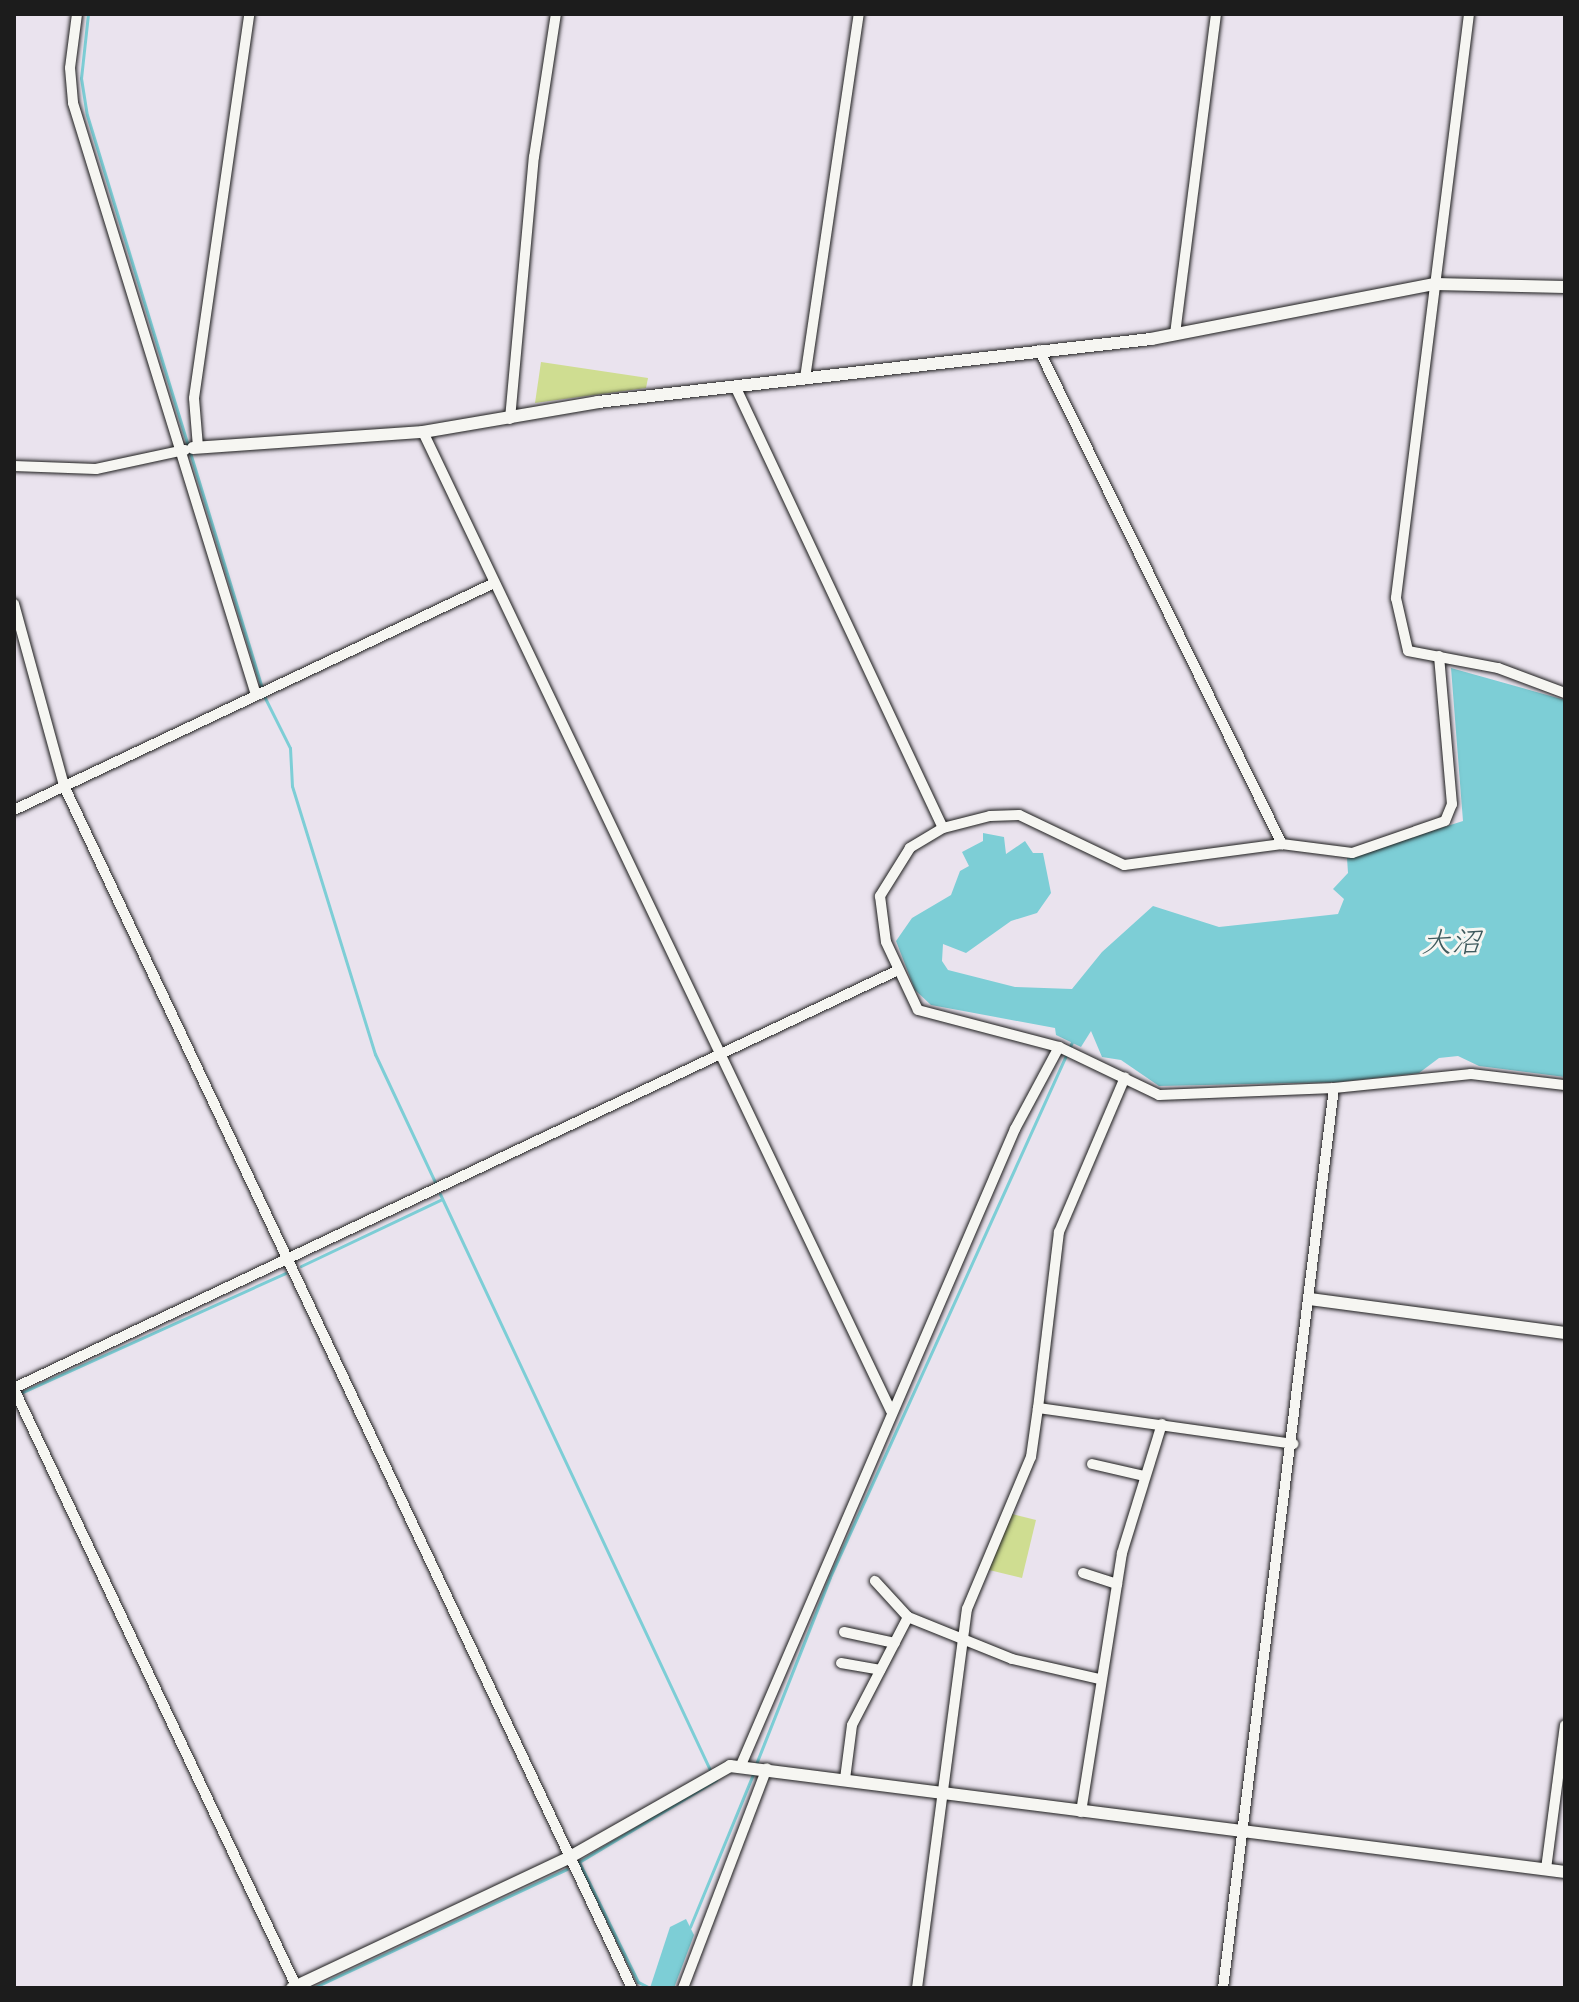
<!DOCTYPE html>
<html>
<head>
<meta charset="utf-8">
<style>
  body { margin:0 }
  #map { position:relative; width:1579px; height:2002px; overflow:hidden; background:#eae3ee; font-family:Mynerve,"Klee One",sans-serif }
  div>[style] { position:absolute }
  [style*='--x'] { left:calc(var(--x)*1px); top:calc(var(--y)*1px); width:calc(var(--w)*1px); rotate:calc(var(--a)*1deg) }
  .green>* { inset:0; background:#cfdd91 }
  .water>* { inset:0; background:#7dced6 }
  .stream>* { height:3px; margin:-1.5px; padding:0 1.5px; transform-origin:1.5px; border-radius:1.5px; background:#7dced6 }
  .roads { filter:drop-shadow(0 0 2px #1c1c1c) drop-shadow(0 0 2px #1c1c1c) }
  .minor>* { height:10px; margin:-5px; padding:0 5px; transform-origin:5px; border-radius:5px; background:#f6f6f2 }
  .tertiary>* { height:12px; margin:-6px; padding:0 6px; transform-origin:6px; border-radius:6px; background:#f6f6f2 }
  span { translate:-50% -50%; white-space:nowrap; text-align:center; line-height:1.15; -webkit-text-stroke:6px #f6f6f2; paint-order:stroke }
  .water-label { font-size:30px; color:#3e5a5d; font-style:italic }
  .frame { position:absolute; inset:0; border:16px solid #1c1c1c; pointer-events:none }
</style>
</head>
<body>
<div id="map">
  <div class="green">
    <i style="clip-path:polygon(541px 362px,648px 378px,646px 388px,535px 403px)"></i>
    <i style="clip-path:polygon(1012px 1514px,1036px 1520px,1022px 1578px,989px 1570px)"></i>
  </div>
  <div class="water">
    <i style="clip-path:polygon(1451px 668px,1565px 700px,1565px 1077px,1479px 1066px,1458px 1056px,1439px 1058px,1419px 1073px,1338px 1082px,1159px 1086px,1121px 1060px,1102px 1057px,1091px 1031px,1081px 1047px,1056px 1035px,1055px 1028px,931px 1005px,915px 990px,896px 941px,912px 918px,951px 895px,960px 871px,969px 866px,962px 852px,983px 841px,983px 833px,1004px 837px,1006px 854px,1025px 841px,1033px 853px,1043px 853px,1051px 893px,1037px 913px,1011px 921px,966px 953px,943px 944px,942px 961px,948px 970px,1015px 987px,1072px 989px,1102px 952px,1153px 906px,1219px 927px,1338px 914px,1344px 899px,1333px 889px,1348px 873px,1347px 858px,1463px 821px)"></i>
    <i style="clip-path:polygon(686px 1919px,694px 1935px,674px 1988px,650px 1988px,670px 1927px)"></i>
  </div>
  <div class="stream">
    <i style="--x:88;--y:14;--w:64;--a:96.2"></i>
    <i style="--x:81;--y:78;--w:37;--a:81"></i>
    <i style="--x:87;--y:115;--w:599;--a:73.02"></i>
    <i style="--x:264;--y:696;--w:58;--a:63.4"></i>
    <i style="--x:290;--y:748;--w:38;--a:87"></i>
    <i style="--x:292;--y:786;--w:281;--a:72.8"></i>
    <i style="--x:375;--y:1054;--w:144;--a:64.9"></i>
    <i style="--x:440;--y:1194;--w:641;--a:64.88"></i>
    <i style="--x:301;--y:1266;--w:156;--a:-25.4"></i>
    <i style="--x:23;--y:1392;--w:288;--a:-24.4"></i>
    <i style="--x:756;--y:1764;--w:201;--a:-68.4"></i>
    <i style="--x:830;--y:1577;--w:587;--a:-65.66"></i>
    <i style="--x:690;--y:1927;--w:168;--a:-67.6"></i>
    <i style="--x:313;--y:1988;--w:280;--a:-25.1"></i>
    <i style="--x:650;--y:1988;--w:13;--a:-153"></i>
    <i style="--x:638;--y:1982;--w:134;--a:-116.2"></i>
    <i style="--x:579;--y:1862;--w:160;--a:-30.9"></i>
  </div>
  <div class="roads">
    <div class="minor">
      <i style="--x:77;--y:14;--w:54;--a:97.4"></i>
      <i style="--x:70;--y:68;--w:35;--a:85"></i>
      <i style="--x:73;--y:103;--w:620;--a:72.82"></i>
      <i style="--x:1469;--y:14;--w:589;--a:97.13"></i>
      <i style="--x:1396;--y:598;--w:54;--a:77.2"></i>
      <i style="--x:1408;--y:651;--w:92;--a:10.7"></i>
      <i style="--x:1498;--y:668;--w:72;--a:20.5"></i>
      <i style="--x:1175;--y:334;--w:323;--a:-82.7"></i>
      <i style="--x:1039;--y:350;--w:551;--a:63.81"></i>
      <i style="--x:805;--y:378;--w:368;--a:-81.6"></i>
      <i style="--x:735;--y:386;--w:488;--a:64.8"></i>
      <i style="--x:510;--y:419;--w:263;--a:-84.8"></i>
      <i style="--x:534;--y:157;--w:145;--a:-81.3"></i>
      <i style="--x:423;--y:432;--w:1085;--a:64.45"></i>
      <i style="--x:198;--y:447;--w:49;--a:-94.7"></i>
      <i style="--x:194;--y:398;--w:388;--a:-81.8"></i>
      <i style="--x:14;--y:466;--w:82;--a:2.1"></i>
      <i style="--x:96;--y:469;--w:91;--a:-12.1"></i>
      <i style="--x:14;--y:604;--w:189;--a:74.6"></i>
      <i style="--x:64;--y:786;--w:1329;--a:64.71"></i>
      <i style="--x:1439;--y:656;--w:149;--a:85"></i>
      <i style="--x:1452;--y:804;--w:18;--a:112"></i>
      <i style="--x:1445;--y:821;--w:98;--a:161"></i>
      <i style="--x:1352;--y:853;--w:71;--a:-172.7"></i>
      <i style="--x:1282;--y:844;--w:159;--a:172.4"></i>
      <i style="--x:1124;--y:865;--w:116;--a:-154.5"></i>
      <i style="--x:1019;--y:815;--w:29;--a:178"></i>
      <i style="--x:990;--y:816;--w:49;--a:165.7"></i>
      <i style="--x:943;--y:828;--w:39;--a:149"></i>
      <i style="--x:910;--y:848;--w:57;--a:122"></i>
      <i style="--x:880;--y:896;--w:46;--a:82.6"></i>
      <i style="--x:886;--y:942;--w:75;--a:64.8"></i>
      <i style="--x:918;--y:1010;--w:146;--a:14.7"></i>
      <i style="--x:1059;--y:1047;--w:111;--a:25.6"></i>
      <i style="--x:1159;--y:1095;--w:175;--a:-2.3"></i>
      <i style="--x:1334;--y:1088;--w:138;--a:-5.8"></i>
      <i style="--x:1471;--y:1074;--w:95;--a:6.7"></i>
      <i style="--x:14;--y:810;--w:529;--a:-25.3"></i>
      <i style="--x:14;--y:1388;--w:976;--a:-25.3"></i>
      <i style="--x:14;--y:1389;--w:662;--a:64.71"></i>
      <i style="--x:1038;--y:1408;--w:177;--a:-83.2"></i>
      <i style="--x:1059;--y:1232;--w:168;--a:-66.9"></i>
      <i style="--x:1092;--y:1464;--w:53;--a:13"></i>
      <i style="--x:1083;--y:1573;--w:36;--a:18"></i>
      <i style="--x:908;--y:1617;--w:112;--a:22"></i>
      <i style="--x:1012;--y:1659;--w:89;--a:12.9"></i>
      <i style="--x:844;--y:1632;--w:52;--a:12.2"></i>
      <i style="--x:841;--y:1663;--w:40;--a:10"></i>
      <i style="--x:741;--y:1765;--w:693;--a:-66.69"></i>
      <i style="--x:1015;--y:1129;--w:93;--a:-61.8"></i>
      <i style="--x:845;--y:1779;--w:54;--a:-82.6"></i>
      <i style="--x:852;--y:1725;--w:122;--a:-62.6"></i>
      <i style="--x:908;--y:1617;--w:49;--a:-132.5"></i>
      <i style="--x:1081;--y:1812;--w:262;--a:-81"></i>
      <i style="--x:1122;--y:1553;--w:135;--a:-72.8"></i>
      <i style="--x:1546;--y:1869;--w:145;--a:-82.5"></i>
      <i style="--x:683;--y:1988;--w:235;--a:-69.1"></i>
      <i style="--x:917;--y:1988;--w:382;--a:-82.5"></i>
      <i style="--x:967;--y:1609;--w:165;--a:-67.2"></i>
      <i style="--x:1031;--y:1457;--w:49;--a:-81.9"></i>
      <i style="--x:1038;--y:1408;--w:258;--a:8"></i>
      <i style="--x:1223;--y:1988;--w:907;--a:-82.97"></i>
    </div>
    <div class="tertiary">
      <i style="--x:193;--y:448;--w:231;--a:-4"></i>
      <i style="--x:423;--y:432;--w:178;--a:-9.7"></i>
      <i style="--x:598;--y:402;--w:557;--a:-6.5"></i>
      <i style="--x:1151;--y:339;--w:289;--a:-11"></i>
      <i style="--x:1435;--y:284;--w:130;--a:1.3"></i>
      <i style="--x:1310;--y:1299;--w:257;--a:7.6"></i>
      <i style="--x:292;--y:1988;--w:307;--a:-25.2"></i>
      <i style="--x:570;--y:1857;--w:184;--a:-29.6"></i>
      <i style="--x:730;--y:1766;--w:842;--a:7.23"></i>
    </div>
  </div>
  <div class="water-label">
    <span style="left:1451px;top:944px">大沼</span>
  </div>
  <div class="frame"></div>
</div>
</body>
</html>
